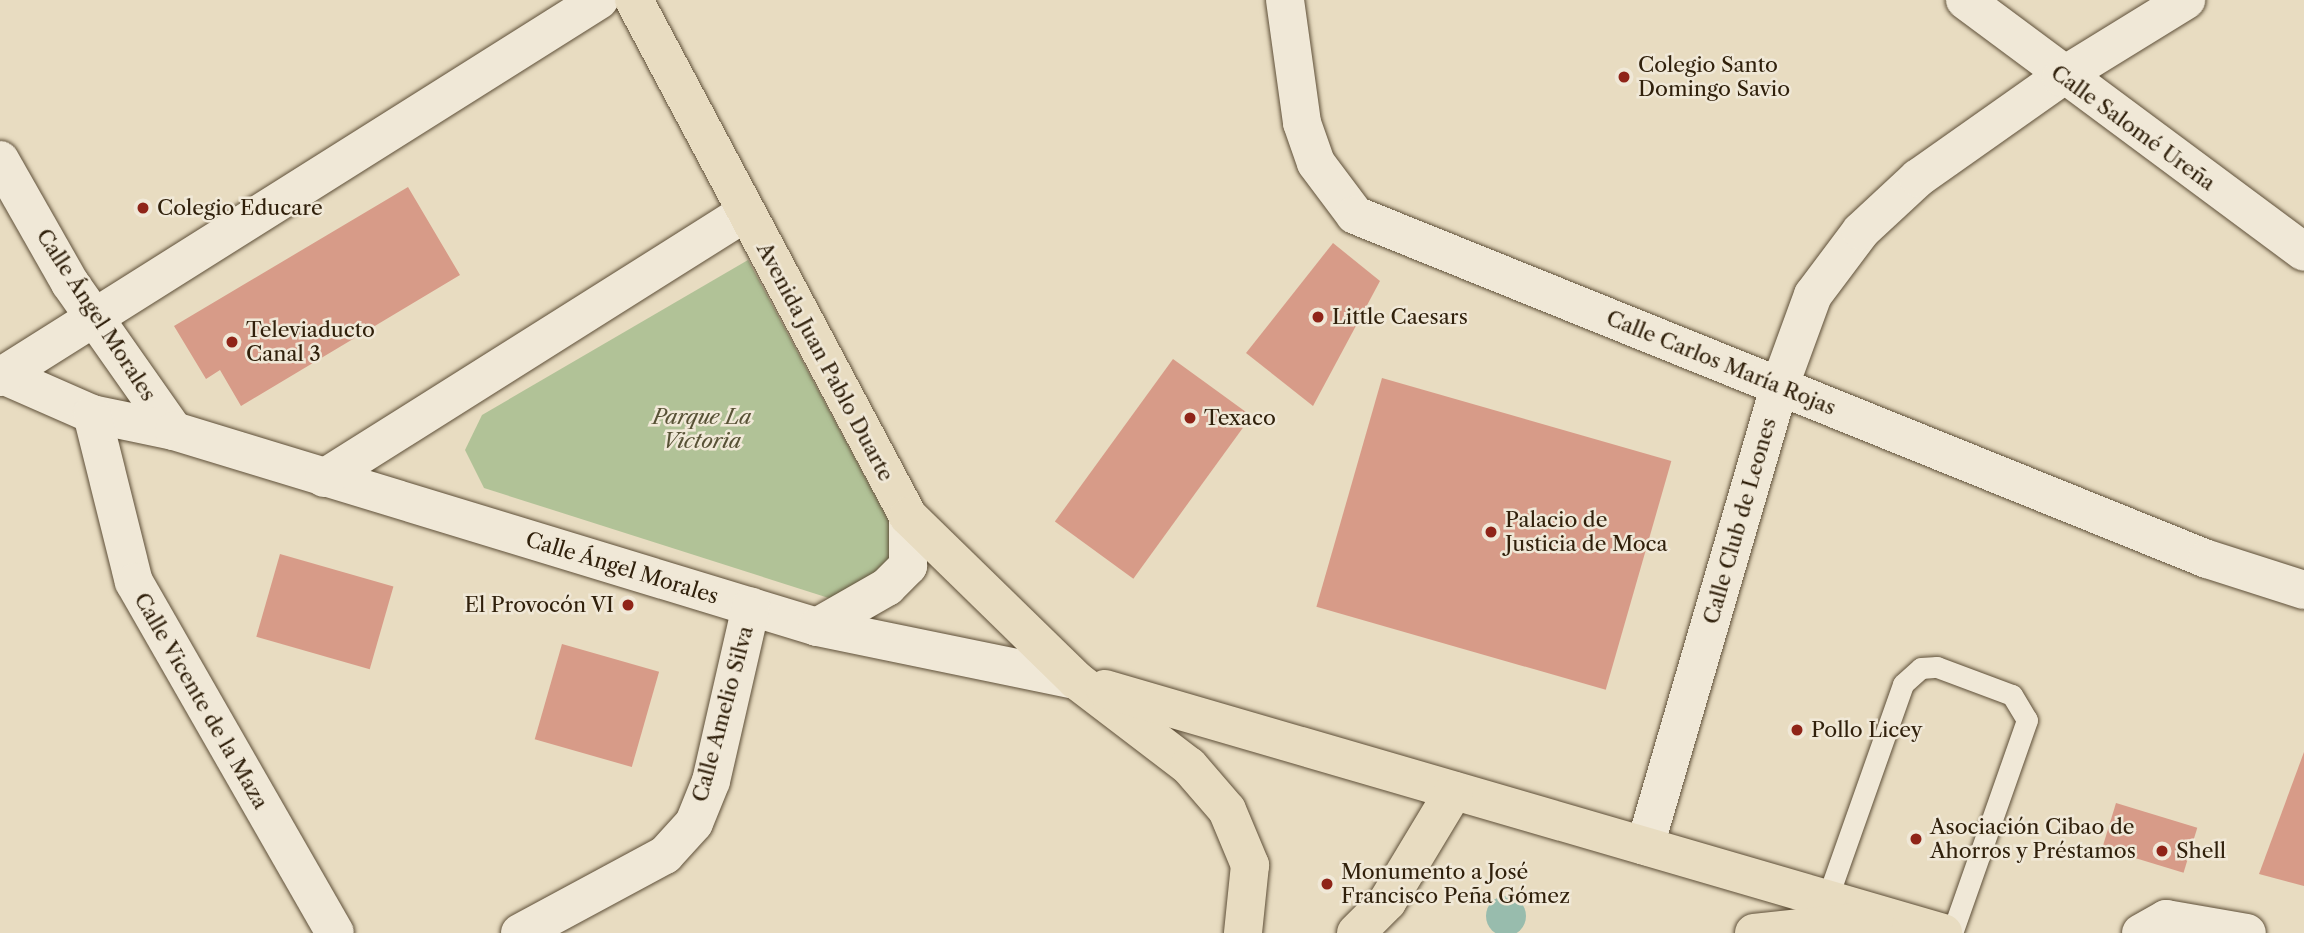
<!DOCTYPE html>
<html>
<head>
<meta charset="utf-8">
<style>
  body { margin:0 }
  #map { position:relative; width:2304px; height:933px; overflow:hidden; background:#e8dcc1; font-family:"Libre Caslon Text",serif }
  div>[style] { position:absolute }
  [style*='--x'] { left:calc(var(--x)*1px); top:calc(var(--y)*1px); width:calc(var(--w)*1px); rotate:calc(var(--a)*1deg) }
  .green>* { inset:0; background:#b1c297 }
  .water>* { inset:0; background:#98bcad }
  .round { border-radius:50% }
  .building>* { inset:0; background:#d79b88; transform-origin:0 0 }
  .roads { filter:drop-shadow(0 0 2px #5e4f38) drop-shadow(0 0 2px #5e4f38) }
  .service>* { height:21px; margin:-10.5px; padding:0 10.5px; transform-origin:10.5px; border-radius:10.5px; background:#f0e8d7 }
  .minor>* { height:38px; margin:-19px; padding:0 19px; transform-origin:19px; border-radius:19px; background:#f0e8d7 }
  .primary>* { height:38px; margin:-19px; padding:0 19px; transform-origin:19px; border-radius:19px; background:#e8dcc1 }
  .dots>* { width:19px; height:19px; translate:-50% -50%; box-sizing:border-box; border:4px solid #f0e8d7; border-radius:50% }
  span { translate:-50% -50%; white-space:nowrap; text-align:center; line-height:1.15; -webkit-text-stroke:5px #f0e8d7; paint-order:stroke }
  .poi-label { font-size:21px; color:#30200b }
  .left { translate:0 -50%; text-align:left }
  .right { translate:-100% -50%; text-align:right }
  .street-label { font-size:21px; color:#30200b }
  .park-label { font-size:21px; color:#575135; font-style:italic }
</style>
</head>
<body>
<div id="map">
  <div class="green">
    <i style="clip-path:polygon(748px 260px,901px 544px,876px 581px,835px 600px,484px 488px,465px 450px,482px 415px)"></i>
  </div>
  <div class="water">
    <i class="round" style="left:1486px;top:896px;width:40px;height:40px"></i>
  </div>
  <div class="building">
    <i style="clip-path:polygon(408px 187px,460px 275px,241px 406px,220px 370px,206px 379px,174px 326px)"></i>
    <i style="clip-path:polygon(1333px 243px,1380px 281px,1313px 406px,1246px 353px)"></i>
    <i style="left:1173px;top:359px;width:97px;height:201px;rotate:36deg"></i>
    <i style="left:1382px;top:378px;width:301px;height:238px;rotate:16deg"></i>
    <i style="left:280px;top:554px;width:118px;height:86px;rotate:16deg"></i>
    <i style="left:562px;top:644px;width:101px;height:99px;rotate:16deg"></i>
    <i style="clip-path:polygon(2304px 752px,2304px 886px,2259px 874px)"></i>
    <i style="left:2116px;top:803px;width:85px;height:47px;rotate:17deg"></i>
  </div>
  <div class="roads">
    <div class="service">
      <i style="--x:1827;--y:899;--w:228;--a:-70.5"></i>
      <i style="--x:1903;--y:684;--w:24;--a:-42"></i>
      <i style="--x:1921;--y:668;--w:16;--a:-4"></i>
      <i style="--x:1937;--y:667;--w:80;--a:20.5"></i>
      <i style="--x:2012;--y:695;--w:29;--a:59"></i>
      <i style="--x:2027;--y:720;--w:226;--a:109.4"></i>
    </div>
    <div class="minor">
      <i style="--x:1285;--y:0;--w:124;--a:82.1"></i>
      <i style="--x:1302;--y:123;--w:42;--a:70.7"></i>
      <i style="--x:1316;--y:163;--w:65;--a:53.1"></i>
      <i style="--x:1355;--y:215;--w:919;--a:21.99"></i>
      <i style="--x:2207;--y:559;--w:102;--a:17.7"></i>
      <i style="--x:1965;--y:0;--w:422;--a:36.6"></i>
      <i style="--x:0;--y:160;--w:142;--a:60.4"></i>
      <i style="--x:70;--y:283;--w:181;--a:54.9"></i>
      <i style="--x:3;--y:375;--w:97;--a:23.7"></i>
      <i style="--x:92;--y:414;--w:84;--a:11.7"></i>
      <i style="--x:174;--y:431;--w:672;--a:16.95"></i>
      <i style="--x:817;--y:627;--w:264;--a:11.6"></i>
      <i style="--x:0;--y:377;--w:708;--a:-32.19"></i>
      <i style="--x:92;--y:414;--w:173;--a:76"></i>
      <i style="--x:134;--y:582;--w:404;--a:60.2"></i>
      <i style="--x:324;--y:478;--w:496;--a:-32.2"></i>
      <i style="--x:817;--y:627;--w:81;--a:-29.7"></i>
      <i style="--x:887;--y:587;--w:30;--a:-45"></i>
      <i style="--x:908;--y:566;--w:50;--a:-90"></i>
      <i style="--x:1645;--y:846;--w:480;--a:-73.7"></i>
      <i style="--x:1780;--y:385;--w:96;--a:-69.9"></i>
      <i style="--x:1813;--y:295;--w:80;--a:-53.1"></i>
      <i style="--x:1861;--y:231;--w:78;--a:-42.9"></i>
      <i style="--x:1918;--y:178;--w:175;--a:-35.2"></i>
      <i style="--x:2061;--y:77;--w:147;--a:-31.6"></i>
      <i style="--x:520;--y:933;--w:165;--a:-28.3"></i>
      <i style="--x:665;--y:855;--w:43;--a:-47.8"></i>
      <i style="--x:694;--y:823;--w:45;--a:-68"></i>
      <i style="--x:711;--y:781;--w:179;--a:-77.1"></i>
      <i style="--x:2141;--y:933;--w:29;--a:-29"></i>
      <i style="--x:2166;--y:919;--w:82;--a:9.8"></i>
    </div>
    <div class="primary">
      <i style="--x:634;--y:0;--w:584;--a:62.03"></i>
      <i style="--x:908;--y:516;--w:235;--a:44.3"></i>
      <i style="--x:1076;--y:680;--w:142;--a:37.3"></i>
      <i style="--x:1189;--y:766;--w:58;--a:49.2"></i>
      <i style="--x:1227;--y:810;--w:60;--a:67.3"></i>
      <i style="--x:1250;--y:865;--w:68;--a:95.9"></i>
      <i style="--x:1105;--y:689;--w:873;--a:16.23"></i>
      <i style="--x:1356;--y:933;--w:44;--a:-45"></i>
      <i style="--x:1387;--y:902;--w:130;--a:-58.9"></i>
      <i style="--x:1754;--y:933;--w:121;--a:-6.2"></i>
    </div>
  </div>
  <div class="dots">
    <i style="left:1624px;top:77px;background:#8f2418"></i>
    <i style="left:143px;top:208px;background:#8f2418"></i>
    <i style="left:1318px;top:317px;background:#8f2418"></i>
    <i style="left:232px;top:342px;background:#8f2418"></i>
    <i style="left:1190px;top:418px;background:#8f2418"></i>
    <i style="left:1491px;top:532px;background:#8f2418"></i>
    <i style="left:628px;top:605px;background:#8f2418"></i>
    <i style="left:1797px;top:730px;background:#8f2418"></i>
    <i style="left:1916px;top:839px;background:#8f2418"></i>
    <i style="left:2162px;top:851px;background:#8f2418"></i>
    <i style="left:1327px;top:884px;background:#8f2418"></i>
  </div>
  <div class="poi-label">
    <span class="left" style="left:1638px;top:77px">Colegio Santo<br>Domingo Savio</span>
    <span class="left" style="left:157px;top:208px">Colegio Educare</span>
    <span class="left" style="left:1332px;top:317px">Little Caesars</span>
    <span class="left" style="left:246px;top:342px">Televiaducto<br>Canal 3</span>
    <span class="left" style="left:1204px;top:418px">Texaco</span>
    <span class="left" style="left:1505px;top:532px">Palacio de<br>Justicia de Moca</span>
    <span class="right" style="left:614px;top:605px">El Provocón VI</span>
    <span class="left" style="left:1811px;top:730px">Pollo Licey</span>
    <span class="left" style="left:1930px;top:839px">Asociación Cibao de<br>Ahorros y Préstamos</span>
    <span class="left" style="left:2176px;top:851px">Shell</span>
    <span class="left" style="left:1341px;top:884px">Monumento a José<br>Francisco Peña Gómez</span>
  </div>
  <div class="street-label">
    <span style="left:2133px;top:128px;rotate:36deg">Calle Salomé Ureña</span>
    <span style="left:96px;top:315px;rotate:57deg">Calle Ángel Morales</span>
    <span style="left:825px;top:362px;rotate:62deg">Avenida Juan Pablo Duarte</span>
    <span style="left:1721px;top:363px;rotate:22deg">Calle Carlos María Rojas</span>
    <span style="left:1740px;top:521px;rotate:-74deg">Calle Club de Leones</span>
    <span style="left:622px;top:568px;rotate:17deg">Calle Ángel Morales</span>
    <span style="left:201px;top:701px;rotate:60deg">Calle Vicente de la Maza</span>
    <span style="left:723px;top:714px;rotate:-75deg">Calle Amelio Silva</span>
  </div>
  <div class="park-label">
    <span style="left:702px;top:429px">Parque La<br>Victoria</span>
  </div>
</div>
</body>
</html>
